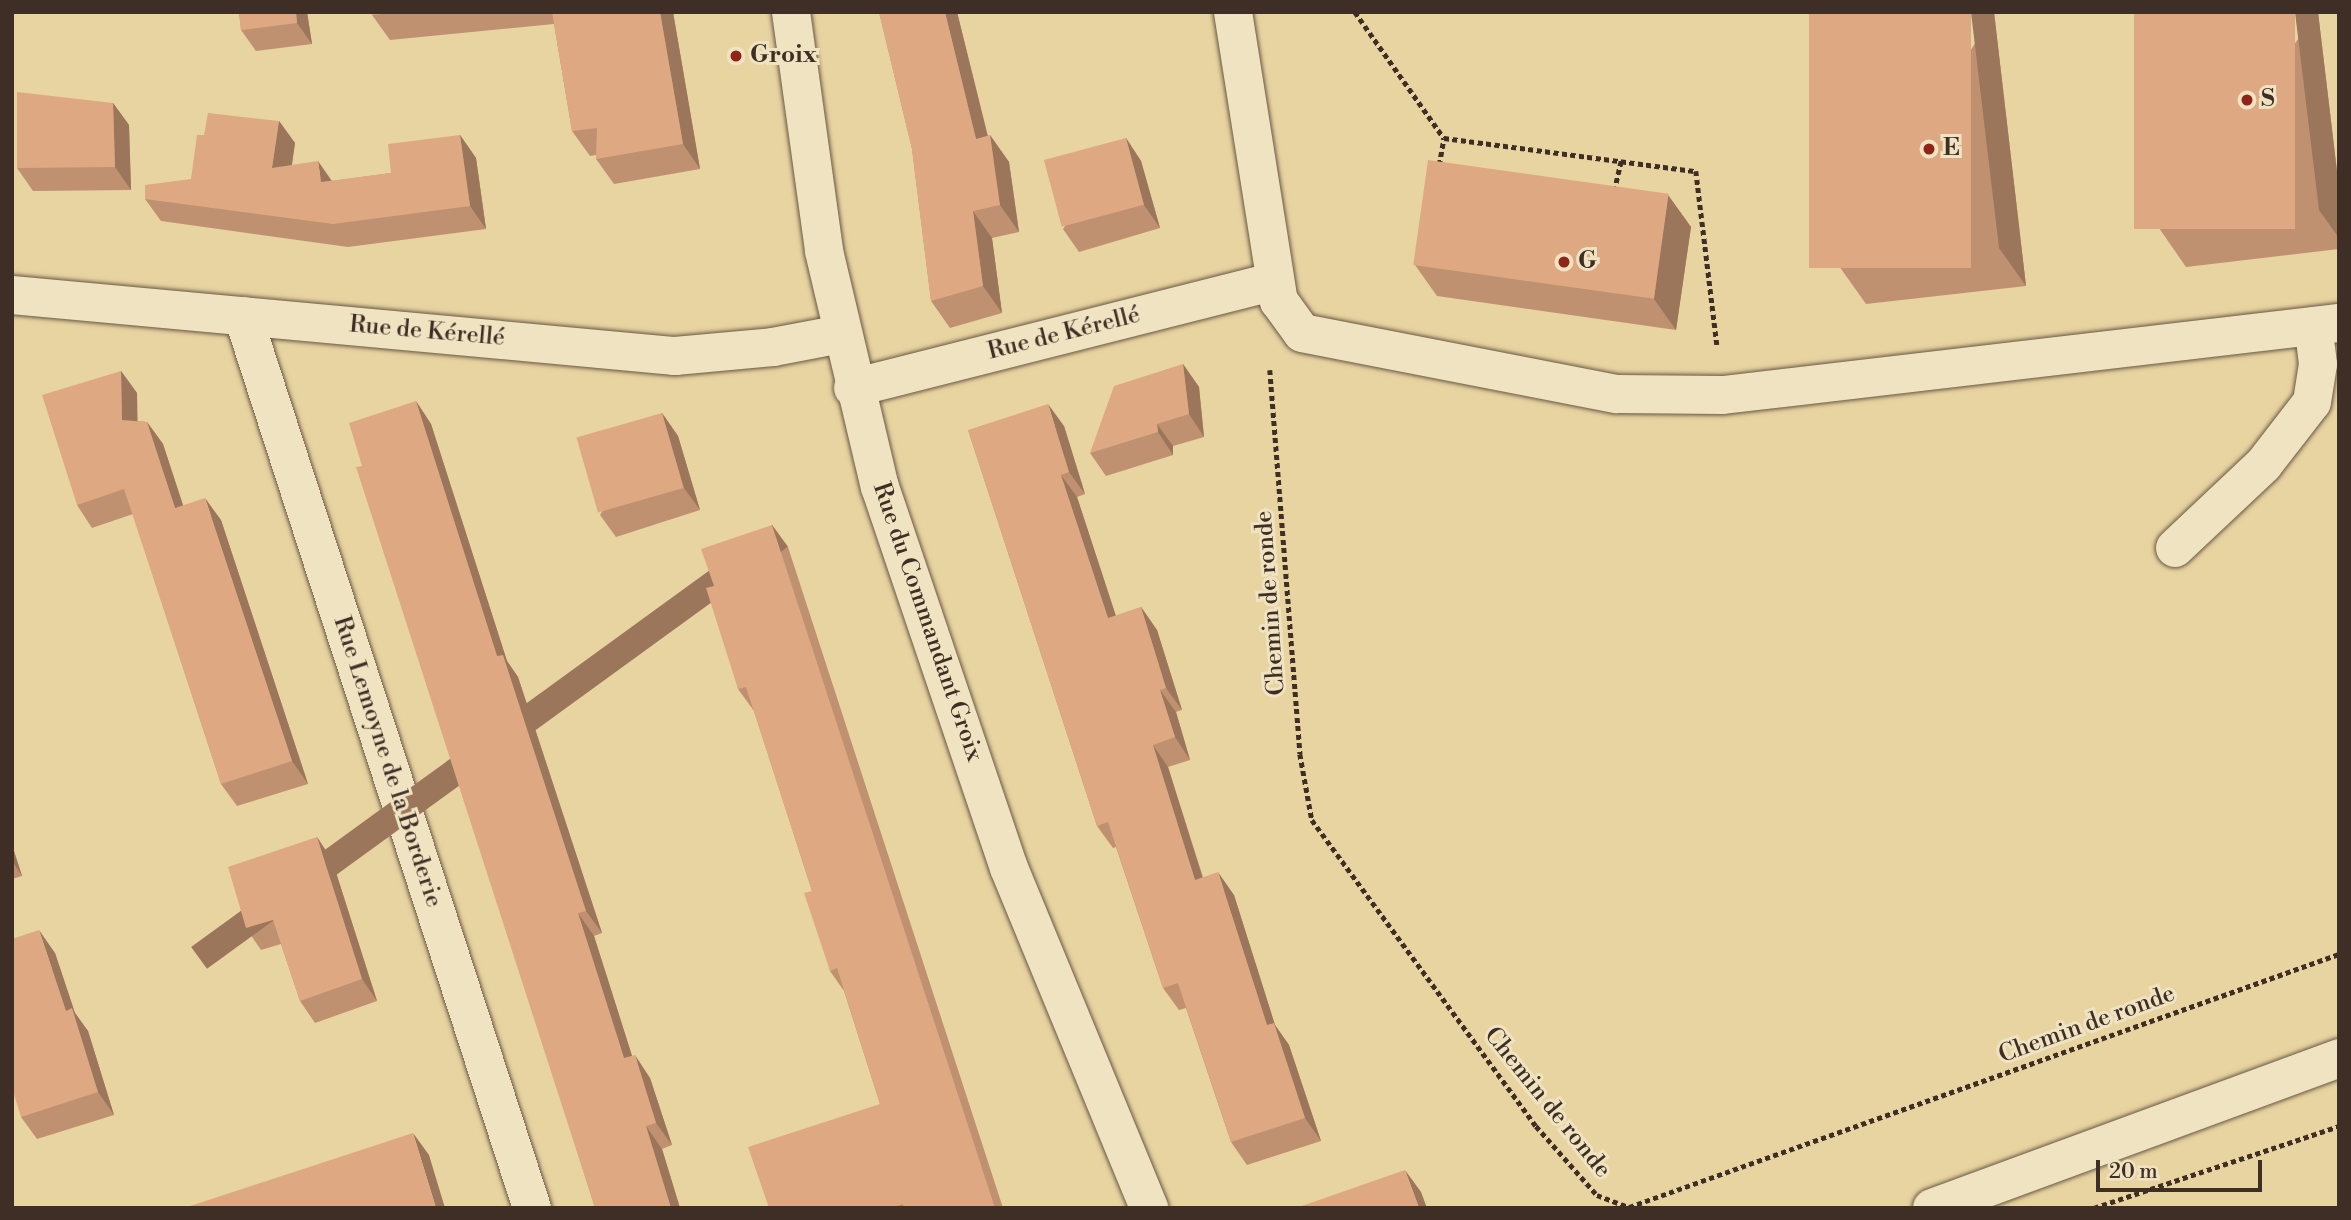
<!DOCTYPE html>
<html>
<head>
<meta charset="utf-8">
<style>
  body { margin:0 }
  #map { position:relative; width:2351px; height:1220px; overflow:hidden; background:#e8d4a1; font-family:"Libre Bodoni",serif }
  div>[style] { position:absolute }
  [style*='--x'] { left:calc(var(--x)*1px); top:calc(var(--y)*1px); width:calc(var(--w)*1px); rotate:calc(var(--a)*1deg) }
  .path>* { height:4.5px; margin-top:-2.25px; transform-origin:0; background:repeating-linear-gradient(90deg,#3f2e25 0 5px,transparent 0 8.5px) }
  .roads { filter:drop-shadow(0 0 2px #695844) drop-shadow(0 0 2px #695844) }
  .minor>* { height:38px; margin:-19px; padding:0 19px; transform-origin:19px; border-radius:19px; background:#f0e3c2 }
  .wall>* { inset:0; background:#bf9170 }
  .shaded-wall>* { inset:0; background:#9b765b; transform-origin:0 0 }
  .building>* { inset:0; background:#dea982; transform-origin:0 0 }
  .dots>* { width:19px; height:19px; translate:-50% -50%; box-sizing:border-box; border:4px solid #f0e3c2; border-radius:50% }
  span { translate:-50% -50%; white-space:nowrap; text-align:center; line-height:1.15; -webkit-text-stroke:6px #f0e3c2; paint-order:stroke }
  .poi-label { font-size:24px; color:#3f2e25; font-weight:700 }
  .left { translate:0 -50%; text-align:left }
  .street-label { font-size:24px; color:#3f2e25 }
  .frame { position:absolute; inset:0; border:14px solid #3f2e25; pointer-events:none }
  .scale { position:absolute; left:2096px; top:1160px; width:166px; height:32px; box-sizing:border-box; border:4px solid #3f2e25; border-top:0; padding-left:9px; font-size:21px; line-height:24px; white-space:nowrap; color:#3f2e25; -webkit-text-stroke:5px #f0e3c2; paint-order:stroke }
</style>
</head>
<body>
<div id="map">
  <div class="path">
    <i style="--x:1355;--y:12;--w:154;--a:54.8"></i>
    <i style="--x:1444;--y:138;--w:254;--a:7.5"></i>
    <i style="--x:1696;--y:171;--w:175;--a:83.1"></i>
    <i style="--x:1439;--y:165;--w:27;--a:-80"></i>
    <i style="--x:1614;--y:191;--w:31;--a:-77"></i>
    <i style="--x:1270;--y:370;--w:385;--a:85.5"></i>
    <i style="--x:1300;--y:754;--w:67;--a:79.7"></i>
    <i style="--x:1312;--y:820;--w:379;--a:53.8"></i>
    <i style="--x:1536;--y:1126;--w:92;--a:48.5"></i>
    <i style="--x:1597;--y:1195;--w:34;--a:21"></i>
    <i style="--x:1629;--y:1207;--w:754;--a:-19.61"></i>
    <i style="--x:2094;--y:1208;--w:258;--a:-18.5"></i>
  </div>
  <div class="roads">
    <div class="minor">
      <i style="--x:791;--y:12;--w:241;--a:82.1"></i>
      <i style="--x:824;--y:251;--w:243;--a:76.7"></i>
      <i style="--x:880;--y:487;--w:402;--a:71.3"></i>
      <i style="--x:1009;--y:868;--w:368;--a:67.6"></i>
      <i style="--x:1233;--y:12;--w:293;--a:81"></i>
      <i style="--x:1279;--y:301;--w:39;--a:54"></i>
      <i style="--x:1302;--y:333;--w:321;--a:11"></i>
      <i style="--x:1617;--y:394;--w:106;--a:0.5"></i>
      <i style="--x:1723;--y:395;--w:620;--a:-6.67"></i>
      <i style="--x:12;--y:295;--w:666;--a:5.26"></i>
      <i style="--x:675;--y:356;--w:98;--a:-5.2"></i>
      <i style="--x:773;--y:347;--w:69;--a:-10.8"></i>
      <i style="--x:243;--y:316;--w:938;--a:72.05"></i>
      <i style="--x:853;--y:388;--w:435;--a:-14.2"></i>
      <i style="--x:2175;--y:548;--w:122;--a:-43.3"></i>
      <i style="--x:2264;--y:464;--w:78;--a:-52.3"></i>
      <i style="--x:2312;--y:402;--w:38;--a:-81"></i>
      <i style="--x:2318;--y:364;--w:38;--a:-97"></i>
      <i style="--x:1932;--y:1208;--w:434;--a:-20.2"></i>
    </div>
  </div>
  <div class="wall">
    <i style="clip-path:polygon(239px 12px,307px 12px,312px 44px,256px 51px,241px 30px)"></i>
    <i style="clip-path:polygon(372px 12px,673px 12px,700px 169px,614px 184px,596px 159px,596px 155px,590px 156px,572px 131px,554px 24px,390px 40px,372px 15px)"></i>
    <i style="clip-path:polygon(879px 12px,957px 12px,988px 136px,990px 135px,1009px 162px,1019px 232px,992px 238px,1002px 313px,950px 328px,931px 301px,912px 149px)"></i>
    <i style="clip-path:polygon(1994px 12px,2026px 286px,1866px 304px,1839px 266px)"></i>
    <i style="clip-path:polygon(2318px 12px,2339px 188px,2339px 249px,2186px 267px,2159px 228px)"></i>
    <i style="clip-path:polygon(113px 103px,129px 125px,131px 190px,33px 191px,17px 168px)"></i>
    <i style="clip-path:polygon(279px 121px,295px 143px,292px 165px,332px 181px,391px 173px,460px 135px,476px 158px,486px 229px,348px 247px,161px 221px,145px 199px,191px 179px,204px 135px)"></i>
    <i style="clip-path:polygon(1126px 138px,1141px 161px,1160px 228px,1079px 252px,1063px 229px)"></i>
    <i style="clip-path:polygon(1668px 195px,1691px 227px,1676px 330px,1437px 296px,1415px 265px)"></i>
    <i style="clip-path:polygon(1183px 364px,1199px 387px,1204px 437px,1173px 446px,1173px 455px,1106px 476px,1090px 453px)"></i>
    <i style="clip-path:polygon(121px 371px,137px 393px,137px 421px,147px 422px,163px 444px,183px 505px,221px 520px,308px 784px,237px 806px,221px 784px,133px 514px,92px 528px,77px 505px)"></i>
    <i style="clip-path:polygon(416px 401px,431px 424px,507px 661px,518px 677px,602px 933px,594px 936px,632px 1056px,650px 1078px,672px 1145px,662px 1149px,680px 1208px,595px 1208px,362px 466px)"></i>
    <i style="clip-path:polygon(662px 413px,678px 436px,700px 510px,616px 537px,600px 515px)"></i>
    <i style="clip-path:polygon(1064px 426px,1085px 494px,1077px 497px,1116px 616px,1141px 607px,1157px 630px,1182px 710px,1176px 712px,1190px 760px,1168px 767px,1203px 877px,1234px 895px,1275px 1025px,1289px 1045px,1321px 1141px,1247px 1165px,1231px 1142px,1186px 1008px,1179px 1010px,1163px 988px,1116px 847px,1113px 848px,1097px 826px,968px 430px)"></i>
    <i style="clip-path:polygon(772px 525px,788px 547px,1003px 1208px,769px 1208px,880px 1104px,844px 991px,830px 971px,812px 891px,754px 711px,738px 689px,714px 586px)"></i>
    <i style="clip-path:polygon(317px 837px,332px 860px,377px 1001px,315px 1023px,300px 1001px,281px 944px,261px 950px,246px 928px)"></i>
    <i style="clip-path:polygon(12px 845px,22px 876px,12px 879px)"></i>
    <i style="clip-path:polygon(55px 953px,75px 1013px,88px 1031px,114px 1115px,37px 1139px,21px 1117px)"></i>
  </div>
  <div class="shaded-wall">
    <i style="clip-path:polygon(296px 12px,307px 12px,312px 44px,297px 23px)"></i>
    <i style="clip-path:polygon(660px 12px,673px 12px,700px 169px,683px 144px)"></i>
    <i style="clip-path:polygon(945px 12px,957px 12px,994px 162px,990px 135px,1009px 162px,1019px 232px,1000px 205px,976px 139px)"></i>
    <i style="clip-path:polygon(1971px 12px,1994px 12px,2026px 286px,1999px 248px)"></i>
    <i style="clip-path:polygon(2295px 12px,2318px 12px,2339px 188px,2339px 238px,2319px 210px)"></i>
    <i style="clip-path:polygon(113px 103px,129px 125px,131px 190px,115px 167px)"></i>
    <i style="clip-path:polygon(279px 121px,295px 143px,288px 190px,272px 168px)"></i>
    <i style="clip-path:polygon(460px 135px,476px 158px,486px 229px,470px 206px)"></i>
    <i style="clip-path:polygon(1126px 138px,1141px 161px,1160px 228px,1144px 205px)"></i>
    <i style="clip-path:polygon(318px 161px,334px 184px,321px 182px)"></i>
    <i style="clip-path:polygon(1668px 195px,1691px 227px,1676px 330px,1654px 299px)"></i>
    <i style="clip-path:polygon(973px 211px,992px 238px,1002px 313px,983px 286px)"></i>
    <i style="clip-path:polygon(1183px 364px,1199px 387px,1204px 437px,1189px 414px)"></i>
    <i style="clip-path:polygon(121px 371px,137px 393px,138px 443px,122px 420px)"></i>
    <i style="clip-path:polygon(416px 401px,431px 424px,507px 661px,518px 677px,602px 933px,586px 911px,497px 656px)"></i>
    <i style="clip-path:polygon(1048px 404px,1064px 426px,1085px 494px,1069px 472px)"></i>
    <i style="clip-path:polygon(662px 413px,678px 436px,700px 510px,684px 488px)"></i>
    <i style="clip-path:polygon(147px 422px,163px 444px,191px 530px,175px 508px)"></i>
    <i style="clip-path:polygon(1157px 424px,1173px 446px,1173px 455px,1158px 432px)"></i>
    <i style="clip-path:polygon(1061px 475px,1077px 497px,1124px 641px,1108px 618px)"></i>
    <i style="clip-path:polygon(205px 498px,221px 520px,308px 784px,292px 761px)"></i>
    <i style="left:772px;top:525px;width:27px;height:718px;rotate:54deg"></i>
    <i style="clip-path:polygon(1141px 607px,1157px 630px,1182px 710px,1166px 688px)"></i>
    <i style="clip-path:polygon(1160px 690px,1176px 712px,1190px 760px,1175px 737px)"></i>
    <i style="clip-path:polygon(1153px 745px,1168px 767px,1210px 902px,1195px 880px)"></i>
    <i style="clip-path:polygon(317px 837px,332px 860px,377px 1001px,362px 979px)"></i>
    <i style="clip-path:polygon(12px 845px,22px 876px,12px 861px)"></i>
    <i style="clip-path:polygon(1218px 872px,1234px 895px,1275px 1025px,1289px 1045px,1321px 1141px,1305px 1118px,1267px 1025px)"></i>
    <i style="clip-path:polygon(578px 913px,594px 936px,640px 1081px,624px 1058px)"></i>
    <i style="clip-path:polygon(39px 930px,55px 953px,75px 1013px,88px 1031px,114px 1115px,98px 1092px,66px 1011px)"></i>
    <i style="clip-path:polygon(635px 1055px,650px 1078px,672px 1145px,656px 1123px)"></i>
    <i style="clip-path:polygon(646px 1126px,662px 1149px,680px 1208px,671px 1208px)"></i>
    <i style="clip-path:polygon(413px 1133px,429px 1155px,445px 1208px,436px 1208px)"></i>
    <i style="clip-path:polygon(1405px 1170px,1421px 1192px,1427px 1208px,1419px 1208px)"></i>
  </div>
  <div class="building">
    <i style="clip-path:polygon(239px 12px,296px 12px,297px 23px,241px 30px)"></i>
    <i style="clip-path:polygon(372px 12px,401px 12px,372px 15px)"></i>
    <i style="clip-path:polygon(552px 12px,660px 12px,683px 144px,596px 159px,597px 128px,572px 131px)"></i>
    <i style="clip-path:polygon(879px 12px,945px 12px,976px 139px,990px 135px,1000px 205px,973px 211px,983px 286px,931px 301px,912px 149px)"></i>
    <i style="left:1809px;top:12px;width:162px;height:256px"></i>
    <i style="left:2134px;top:12px;width:161px;height:217px"></i>
    <i style="clip-path:polygon(17px 92px,113px 103px,115px 167px,17px 168px)"></i>
    <i style="clip-path:polygon(208px 113px,279px 121px,272px 168px,318px 161px,321px 182px,391px 173px,388px 144px,460px 135px,470px 206px,333px 224px,145px 199px,145px 185px,191px 179px,197px 135px,204px 135px)"></i>
    <i style="left:1126px;top:138px;width:69px;height:85px;rotate:75deg"></i>
    <i style="left:1428px;top:160px;width:243px;height:106px;rotate:8deg"></i>
    <i style="clip-path:polygon(1183px 364px,1189px 414px,1157px 424px,1158px 432px,1090px 453px,1114px 386px)"></i>
    <i style="clip-path:polygon(121px 371px,122px 420px,147px 422px,175px 508px,205px 498px,292px 761px,221px 784px,124px 489px,77px 505px,42px 395px)"></i>
    <i style="clip-path:polygon(416px 401px,497px 656px,503px 655px,586px 911px,578px 913px,624px 1058px,635px 1055px,656px 1123px,646px 1126px,671px 1208px,595px 1208px,356px 467px,362px 466px,349px 423px)"></i>
    <i style="clip-path:polygon(1048px 404px,1069px 472px,1061px 475px,1108px 618px,1141px 607px,1166px 688px,1160px 690px,1175px 737px,1153px 745px,1195px 880px,1218px 872px,1267px 1025px,1274px 1023px,1305px 1118px,1231px 1142px,1178px 983px,1163px 988px,1108px 822px,1097px 826px,968px 430px)"></i>
    <i style="left:662px;top:413px;width:78px;height:89px;rotate:74deg"></i>
    <i style="clip-path:polygon(772px 525px,995px 1208px,904px 1208px,903px 1204px,891px 1208px,769px 1208px,748px 1147px,880px 1104px,837px 968px,830px 971px,804px 893px,812px 891px,746px 687px,738px 689px,706px 588px,714px 586px,701px 549px)"></i>
    <i style="clip-path:polygon(317px 837px,362px 979px,300px 1001px,273px 920px,246px 928px,228px 867px)"></i>
    <i style="clip-path:polygon(39px 930px,66px 1011px,72px 1008px,98px 1092px,21px 1117px,12px 1088px,12px 939px)"></i>
    <i style="clip-path:polygon(413px 1133px,436px 1208px,184px 1208px)"></i>
    <i style="clip-path:polygon(1405px 1170px,1419px 1208px,1296px 1208px)"></i>
  </div>
  <div class="dots">
    <i style="left:736px;top:56px;background:#8f2418"></i>
    <i style="left:2247px;top:100px;background:#8f2418"></i>
    <i style="left:1929px;top:149px;background:#8f2418"></i>
    <i style="left:1564px;top:262px;background:#8f2418"></i>
  </div>
  <div class="poi-label">
    <span class="left" style="left:750px;top:56px">Groix</span>
    <span class="left" style="left:2261px;top:100px">S</span>
    <span class="left" style="left:1943px;top:149px">E</span>
    <span class="left" style="left:1578px;top:262px">G</span>
  </div>
  <div class="street-label">
    <span style="left:427px;top:332px;rotate:5deg">Rue de Kérellé</span>
    <span style="left:1064px;top:334px;rotate:-14deg">Rue de Kérellé</span>
    <span style="left:1271px;top:603px;rotate:-94deg">Chemin de ronde</span>
    <span style="left:927px;top:622px;rotate:71deg">Rue du Commandant Groix</span>
    <span style="left:387px;top:762px;rotate:72deg">Rue Lemoyne de la Borderie</span>
    <span style="left:2087px;top:1025px;rotate:-20deg">Chemin de ronde</span>
    <span style="left:1547px;top:1103px;rotate:51deg">Chemin de ronde</span>
  </div>
  <div class="frame"></div>
  <div class="scale">20 m</div>
</div>
</body>
</html>
